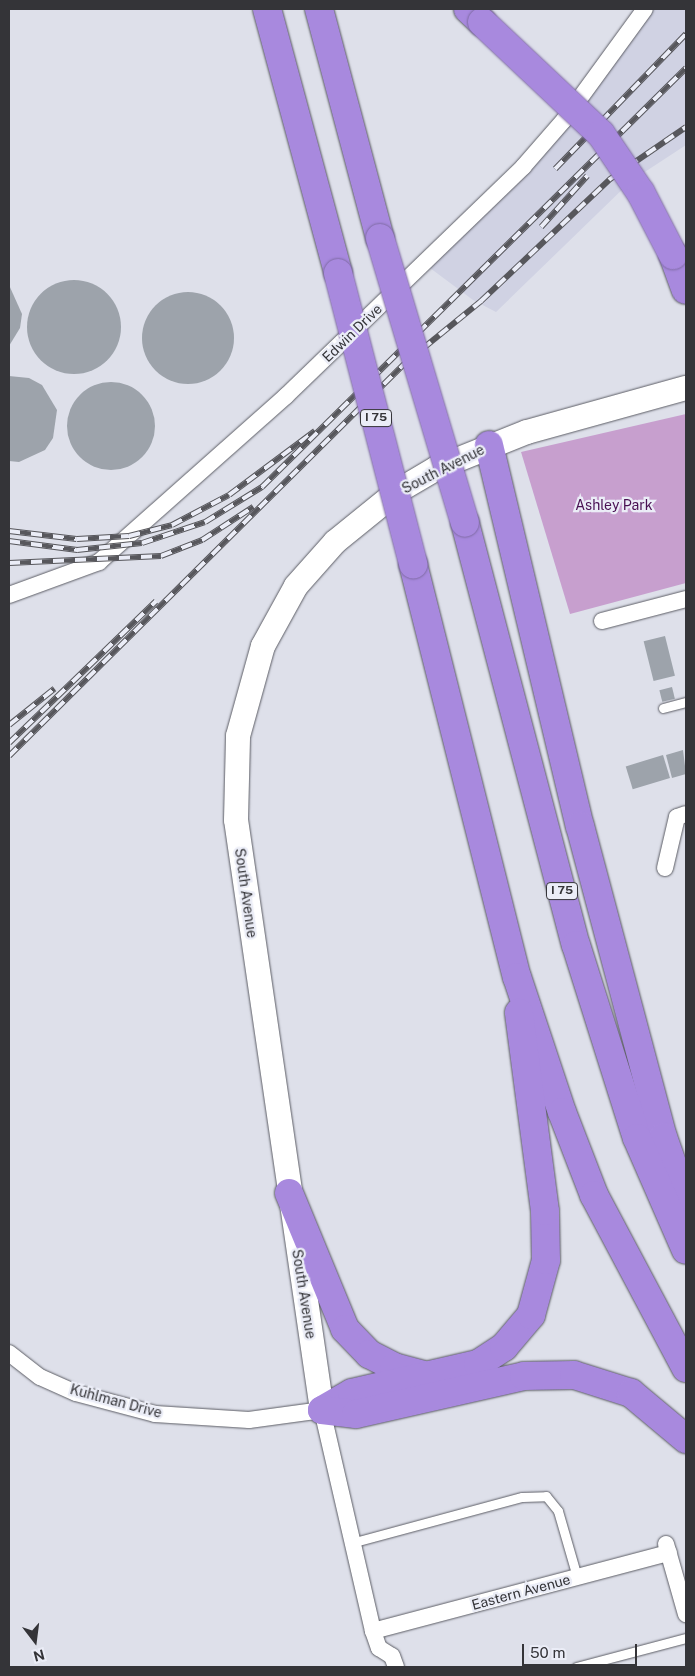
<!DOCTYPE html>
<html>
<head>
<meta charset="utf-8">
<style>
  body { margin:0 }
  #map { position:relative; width:695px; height:1676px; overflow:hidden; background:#dee0ea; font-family:"Public Sans",sans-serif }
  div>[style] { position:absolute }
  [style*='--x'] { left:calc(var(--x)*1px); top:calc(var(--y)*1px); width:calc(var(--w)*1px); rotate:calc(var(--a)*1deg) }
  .built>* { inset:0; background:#d0d2e3 }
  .green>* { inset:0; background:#c79fce }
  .building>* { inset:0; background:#9da3ab; transform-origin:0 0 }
  .round { border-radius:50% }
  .roads { filter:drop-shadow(0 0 1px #5c5d65) drop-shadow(0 0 1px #5c5d65) }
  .lane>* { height:9px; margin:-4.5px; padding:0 4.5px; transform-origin:4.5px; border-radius:4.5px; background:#fff }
  .street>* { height:16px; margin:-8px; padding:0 8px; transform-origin:8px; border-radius:8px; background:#fff }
  .secondary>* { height:24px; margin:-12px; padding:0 12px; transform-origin:12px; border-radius:12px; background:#fff }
  .highway>* { height:28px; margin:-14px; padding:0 14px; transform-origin:14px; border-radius:14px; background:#a889de }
  .rail>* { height:5.5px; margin-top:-2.75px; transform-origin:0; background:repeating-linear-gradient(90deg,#ebedf7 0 11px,#57575c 0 22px); box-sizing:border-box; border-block:1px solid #57575c }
  .bridges { filter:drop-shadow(0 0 1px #7f6ba4) drop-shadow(0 0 1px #7f6ba4) }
  .highway-bridge>* { height:28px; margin:-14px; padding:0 14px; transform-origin:14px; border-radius:14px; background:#a889de }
  span { translate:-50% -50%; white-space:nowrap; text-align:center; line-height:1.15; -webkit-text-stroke:4.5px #ebedf7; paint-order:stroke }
  .shield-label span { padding:1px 4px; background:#ebedf7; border:1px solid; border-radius:4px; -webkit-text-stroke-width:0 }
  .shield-label { font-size:12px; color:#343438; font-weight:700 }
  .street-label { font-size:14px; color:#343438 }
  .park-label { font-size:14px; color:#491153 }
  .frame { position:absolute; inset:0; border:10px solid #343438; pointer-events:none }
  .north { position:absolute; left:10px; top:1616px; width:50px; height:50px; -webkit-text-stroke:4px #ebedf7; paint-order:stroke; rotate:165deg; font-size:14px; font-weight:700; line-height:20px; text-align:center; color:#343438 }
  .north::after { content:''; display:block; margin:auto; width:18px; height:22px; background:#343438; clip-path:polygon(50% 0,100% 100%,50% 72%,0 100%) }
  .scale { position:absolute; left:522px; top:1644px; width:115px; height:22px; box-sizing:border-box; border:2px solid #343438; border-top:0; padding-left:6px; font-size:15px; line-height:18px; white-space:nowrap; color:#343438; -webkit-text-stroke:4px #ebedf7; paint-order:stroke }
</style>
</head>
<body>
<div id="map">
  <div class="built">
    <i style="clip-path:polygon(645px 9px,686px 9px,686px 145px,631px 181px,496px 312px,473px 300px,430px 268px,523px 167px)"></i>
  </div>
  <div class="green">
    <i style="clip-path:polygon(686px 414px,686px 583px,570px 614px,521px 452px)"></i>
  </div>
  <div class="building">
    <i class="round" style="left:27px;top:280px;width:94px;height:94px"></i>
    <i style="clip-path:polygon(9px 285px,22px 314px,20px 328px,9px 346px)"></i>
    <i class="round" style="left:142px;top:292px;width:92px;height:92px"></i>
    <i style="clip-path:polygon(9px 376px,29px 378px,42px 385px,57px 410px,53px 438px,45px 450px,19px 462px,9px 461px)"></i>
    <i class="round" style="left:67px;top:382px;width:88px;height:88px"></i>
    <i style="left:665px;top:636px;width:41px;height:22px;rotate:76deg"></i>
    <i style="left:672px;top:687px;width:12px;height:13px;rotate:76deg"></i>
    <i style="clip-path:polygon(683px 750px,686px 774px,672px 778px,666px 755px)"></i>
    <i style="left:663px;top:755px;width:24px;height:39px;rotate:73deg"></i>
  </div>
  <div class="roads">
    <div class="lane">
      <i style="--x:663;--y:708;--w:24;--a:-15"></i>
      <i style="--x:351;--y:1543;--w:177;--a:-15.1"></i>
      <i style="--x:522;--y:1497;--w:24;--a:-2"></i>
      <i style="--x:546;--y:1496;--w:19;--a:51"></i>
      <i style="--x:558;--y:1511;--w:69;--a:73.9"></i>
      <i style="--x:576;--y:1667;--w:114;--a:-14.8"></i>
    </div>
    <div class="street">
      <i style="--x:9;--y:595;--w:96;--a:-20.1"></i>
      <i style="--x:99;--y:562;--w:250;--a:-41.6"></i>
      <i style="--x:286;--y:396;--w:330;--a:-44"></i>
      <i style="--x:523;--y:167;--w:62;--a:-48.9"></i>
      <i style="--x:564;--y:120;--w:137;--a:-53.9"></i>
      <i style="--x:602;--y:621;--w:87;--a:-14.7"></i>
      <i style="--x:665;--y:868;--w:52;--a:-76.8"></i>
      <i style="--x:677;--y:817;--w:9;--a:-18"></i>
      <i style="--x:9;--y:1353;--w:39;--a:38"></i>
      <i style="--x:40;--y:1377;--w:39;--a:24"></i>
      <i style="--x:76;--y:1393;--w:82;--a:14.9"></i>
      <i style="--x:155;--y:1414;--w:94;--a:3.7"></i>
      <i style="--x:249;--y:1420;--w:74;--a:-7.8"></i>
      <i style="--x:322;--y:1410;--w:227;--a:77"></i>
      <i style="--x:373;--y:1631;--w:18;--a:71"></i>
      <i style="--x:379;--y:1648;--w:15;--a:32"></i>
      <i style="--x:392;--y:1656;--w:12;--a:70"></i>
      <i style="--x:666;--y:1544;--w:73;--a:74.1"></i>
      <i style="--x:373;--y:1631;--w:306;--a:-14.8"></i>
    </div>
    <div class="secondary">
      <i style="--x:322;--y:1410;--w:596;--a:-98.29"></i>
      <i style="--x:236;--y:820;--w:84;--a:-88.6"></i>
      <i style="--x:238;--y:736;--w:93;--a:-74.5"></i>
      <i style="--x:263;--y:646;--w:68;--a:-61.2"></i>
      <i style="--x:296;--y:586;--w:59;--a:-48.4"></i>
      <i style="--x:335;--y:542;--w:81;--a:-39"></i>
      <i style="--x:398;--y:491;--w:45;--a:-30.5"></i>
      <i style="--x:437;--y:468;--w:97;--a:-21.8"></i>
      <i style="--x:527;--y:432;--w:165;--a:-15.5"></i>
    </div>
    <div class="highway">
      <i style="--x:267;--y:9;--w:273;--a:74.9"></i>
      <i style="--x:319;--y:9;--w:237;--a:75.1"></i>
      <i style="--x:468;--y:9;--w:19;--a:43"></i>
      <i style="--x:673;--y:255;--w:37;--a:70"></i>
      <i style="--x:489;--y:445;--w:392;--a:76.6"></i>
      <i style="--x:580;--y:826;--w:322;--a:75.1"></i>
      <i style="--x:663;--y:1137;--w:70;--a:70.8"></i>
      <i style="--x:465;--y:523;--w:436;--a:75.3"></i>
      <i style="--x:576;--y:945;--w:202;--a:72.5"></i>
      <i style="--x:637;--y:1138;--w:122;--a:66.4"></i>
      <i style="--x:413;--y:564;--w:426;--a:75.9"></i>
      <i style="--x:517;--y:977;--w:142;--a:71.6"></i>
      <i style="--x:562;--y:1112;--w:89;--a:68.9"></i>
      <i style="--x:594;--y:1195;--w:196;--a:62"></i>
      <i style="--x:289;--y:1193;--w:147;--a:67.6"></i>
      <i style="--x:345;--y:1329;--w:35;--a:46"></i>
      <i style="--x:369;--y:1354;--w:28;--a:27"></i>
      <i style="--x:394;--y:1367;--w:31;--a:15"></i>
      <i style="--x:322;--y:1410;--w:34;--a:-30"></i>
      <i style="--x:352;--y:1393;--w:129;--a:-13"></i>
      <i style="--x:478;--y:1364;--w:31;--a:-33"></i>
      <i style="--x:504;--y:1347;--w:42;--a:-49.8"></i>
      <i style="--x:531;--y:1315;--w:57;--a:-74.7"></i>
      <i style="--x:546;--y:1260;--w:49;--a:-91.2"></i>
      <i style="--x:545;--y:1211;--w:200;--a:-97.5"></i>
      <i style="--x:322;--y:1410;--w:34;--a:7"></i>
      <i style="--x:356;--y:1414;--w:172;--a:-12.7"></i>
      <i style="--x:524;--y:1376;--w:50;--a:-1.1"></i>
      <i style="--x:574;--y:1375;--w:60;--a:17.5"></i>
      <i style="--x:631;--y:1393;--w:72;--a:39.9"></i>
    </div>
  </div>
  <div class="rail">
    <i style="--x:555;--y:169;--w:188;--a:-45.9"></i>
    <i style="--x:541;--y:227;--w:69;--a:-48"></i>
    <i style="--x:9;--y:531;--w:68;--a:6.7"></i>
    <i style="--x:77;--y:539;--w:52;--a:-3.3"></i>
    <i style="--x:129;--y:536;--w:44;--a:-14.3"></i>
    <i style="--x:172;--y:525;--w:64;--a:-27.8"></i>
    <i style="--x:229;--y:495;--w:107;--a:-36.7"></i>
    <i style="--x:9;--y:541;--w:69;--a:7.5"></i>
    <i style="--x:77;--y:550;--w:65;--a:-6.1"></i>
    <i style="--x:142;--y:543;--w:66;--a:-18.4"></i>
    <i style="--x:205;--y:522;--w:67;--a:-31.6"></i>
    <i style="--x:262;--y:487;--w:596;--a:-44.66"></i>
    <i style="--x:9;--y:563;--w:152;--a:-2.6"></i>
    <i style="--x:161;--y:556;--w:44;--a:-21.3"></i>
    <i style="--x:202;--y:540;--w:61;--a:-32.9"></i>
    <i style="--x:9;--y:725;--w:58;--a:-38.7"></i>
    <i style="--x:9;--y:743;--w:204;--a:-44"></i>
    <i style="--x:9;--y:756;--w:558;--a:-44.78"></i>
    <i style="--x:405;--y:363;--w:98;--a:-39.2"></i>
    <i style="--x:481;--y:301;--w:178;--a:-43.4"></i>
    <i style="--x:610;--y:179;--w:92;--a:-34.4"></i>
  </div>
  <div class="bridges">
    <div class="highway-bridge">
      <i style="--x:482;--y:22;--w:163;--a:43.3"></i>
      <i style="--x:601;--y:134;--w:71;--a:55.9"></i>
      <i style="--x:641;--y:193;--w:70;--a:62.7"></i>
      <i style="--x:380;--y:238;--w:297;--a:73.4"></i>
      <i style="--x:338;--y:273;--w:301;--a:75.5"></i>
    </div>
  </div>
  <div class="shield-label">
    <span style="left:376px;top:418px">I 75</span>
    <span style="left:562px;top:891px">I 75</span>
  </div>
  <div class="street-label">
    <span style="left:352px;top:333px;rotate:-44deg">Edwin Drive</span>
    <span style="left:443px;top:469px;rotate:-27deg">South Avenue</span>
    <span style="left:246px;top:893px;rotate:82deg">South Avenue</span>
    <span style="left:304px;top:1294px;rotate:81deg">South Avenue</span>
    <span style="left:116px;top:1401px;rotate:15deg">Kuhlman Drive</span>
    <span style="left:521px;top:1592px;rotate:-15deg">Eastern Avenue</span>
  </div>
  <div class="park-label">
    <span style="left:614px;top:505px">Ashley Park</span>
  </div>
  <div class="frame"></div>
  <div class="north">N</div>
  <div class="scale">50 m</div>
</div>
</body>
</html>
